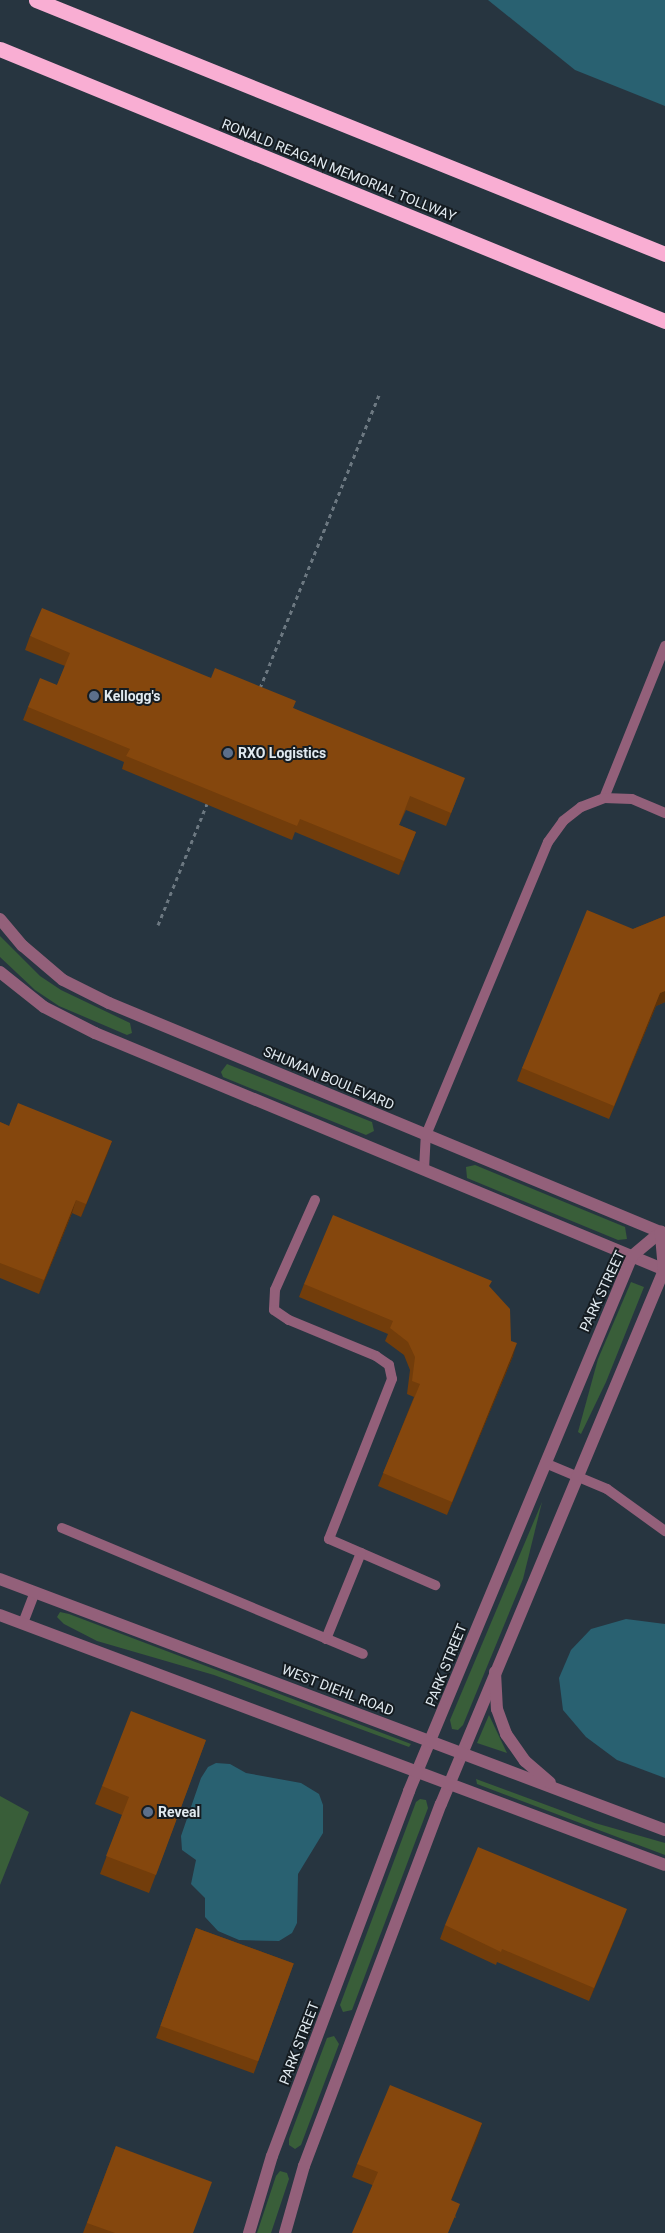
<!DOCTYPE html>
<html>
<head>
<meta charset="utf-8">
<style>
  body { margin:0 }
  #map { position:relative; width:665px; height:2233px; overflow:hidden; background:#273540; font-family:Roboto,sans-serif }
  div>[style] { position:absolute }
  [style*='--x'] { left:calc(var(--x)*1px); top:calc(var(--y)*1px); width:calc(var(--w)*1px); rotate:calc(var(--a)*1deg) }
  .green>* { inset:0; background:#395e39 }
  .water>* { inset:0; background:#296171 }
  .path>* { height:3px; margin-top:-1.5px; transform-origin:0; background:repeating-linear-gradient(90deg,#6c7881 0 4px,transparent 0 8px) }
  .service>* { height:10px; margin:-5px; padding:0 5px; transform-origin:5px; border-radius:5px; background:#93607a }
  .minor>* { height:12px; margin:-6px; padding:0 6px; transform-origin:6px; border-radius:6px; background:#93607a }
  .tertiary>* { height:12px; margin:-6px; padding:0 6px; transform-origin:6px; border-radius:6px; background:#93607a }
  .motorway>* { height:15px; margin:-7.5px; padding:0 7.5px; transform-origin:7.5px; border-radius:7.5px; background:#f9aed3 }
  .wall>* { inset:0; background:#723d0b; transform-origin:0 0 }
  .shaded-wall>* { inset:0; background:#5d3209 }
  .building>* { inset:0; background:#85470d; transform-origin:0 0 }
  .dots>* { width:14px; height:14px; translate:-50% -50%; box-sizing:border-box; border:2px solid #151c21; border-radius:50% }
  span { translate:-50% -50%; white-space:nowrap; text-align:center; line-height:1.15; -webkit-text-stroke:4px #151c21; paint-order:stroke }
  .street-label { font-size:14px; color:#e1eaf0 }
  .poi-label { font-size:14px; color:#e1eaf0; font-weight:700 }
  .left { translate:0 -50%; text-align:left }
</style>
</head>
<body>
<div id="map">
  <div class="green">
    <i style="clip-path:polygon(0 936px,40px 976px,61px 990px,130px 1023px,132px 1033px,127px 1035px,59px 1006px,35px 990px,0 957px)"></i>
    <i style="clip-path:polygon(227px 1064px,372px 1122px,374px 1131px,366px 1135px,223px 1077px,221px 1072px)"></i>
    <i style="clip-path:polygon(475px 1165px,625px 1227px,627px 1239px,618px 1240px,467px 1178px,466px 1167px)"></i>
    <i style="clip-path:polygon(631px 1282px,644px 1287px,606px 1382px,581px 1434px,578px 1432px,598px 1359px)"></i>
    <i style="clip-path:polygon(542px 1502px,523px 1579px,463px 1725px,458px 1730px,452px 1729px,450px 1720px)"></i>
    <i style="clip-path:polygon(60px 1612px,69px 1614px,411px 1744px,409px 1747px,214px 1675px,97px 1641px,64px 1624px,57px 1617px)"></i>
    <i style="clip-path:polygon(489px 1715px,507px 1753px,477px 1743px)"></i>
    <i style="clip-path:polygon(476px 1779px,595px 1823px,665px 1843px,665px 1855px,477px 1784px)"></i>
    <i style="clip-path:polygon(0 1796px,29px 1812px,0 1885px)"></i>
    <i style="clip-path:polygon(420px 1799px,426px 1800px,428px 1808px,352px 2010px,343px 2012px,340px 2005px,416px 1802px)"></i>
    <i style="clip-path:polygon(334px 2036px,339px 2044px,301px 2145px,295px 2149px,289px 2145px,289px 2139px,327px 2038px)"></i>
    <i style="clip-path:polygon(280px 2171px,287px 2173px,289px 2179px,271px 2233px,257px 2233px,276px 2176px)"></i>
  </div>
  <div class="water">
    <i style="clip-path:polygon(488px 0,665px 0,665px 106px,575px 70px)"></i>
    <i style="clip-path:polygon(626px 1619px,665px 1624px,665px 1778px,617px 1760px,586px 1737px,563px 1710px,559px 1678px,571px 1650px,591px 1629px)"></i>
    <i style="clip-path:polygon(216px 1763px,230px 1764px,246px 1773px,301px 1783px,319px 1794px,323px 1805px,323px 1833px,298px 1874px,297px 1923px,292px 1933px,279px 1941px,239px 1940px,218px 1931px,205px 1917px,205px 1898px,191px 1884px,196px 1860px,182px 1850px,181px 1836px,201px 1778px,208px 1767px)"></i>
  </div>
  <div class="path">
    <i style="--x:260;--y:688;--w:319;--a:-67.9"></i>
    <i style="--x:158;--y:925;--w:131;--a:-68"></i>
  </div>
  <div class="service">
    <i style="--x:604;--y:798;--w:164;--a:-68.1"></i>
    <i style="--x:424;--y:1170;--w:35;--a:-87"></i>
    <i style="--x:426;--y:1135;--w:317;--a:-67.4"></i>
    <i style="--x:548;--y:842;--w:26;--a:-54"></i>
    <i style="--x:563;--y:821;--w:23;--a:-38"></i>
    <i style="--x:581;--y:807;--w:25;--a:-21"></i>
    <i style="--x:604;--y:798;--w:28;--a:2"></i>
    <i style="--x:632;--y:799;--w:36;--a:23"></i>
    <i style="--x:315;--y:1200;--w:98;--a:114"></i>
    <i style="--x:275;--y:1290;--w:20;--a:93"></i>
    <i style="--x:274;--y:1310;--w:18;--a:34"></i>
    <i style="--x:289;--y:1320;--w:94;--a:22.5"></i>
    <i style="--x:376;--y:1356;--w:16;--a:35"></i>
    <i style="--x:389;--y:1365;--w:14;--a:78"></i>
    <i style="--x:392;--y:1379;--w:172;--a:111.5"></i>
    <i style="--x:329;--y:1539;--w:116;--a:23.5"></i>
    <i style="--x:545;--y:1463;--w:67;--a:22.8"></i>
    <i style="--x:607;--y:1489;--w:72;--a:35.9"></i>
    <i style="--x:62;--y:1528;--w:326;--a:22.7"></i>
    <i style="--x:23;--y:1623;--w:33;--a:-69"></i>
    <i style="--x:326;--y:1639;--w:93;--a:-67.9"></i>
  </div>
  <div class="minor">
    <i style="--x:0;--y:919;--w:35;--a:50"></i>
    <i style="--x:23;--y:946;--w:52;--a:40.4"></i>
    <i style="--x:63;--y:980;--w:51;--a:26.6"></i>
    <i style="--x:109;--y:1003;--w:602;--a:22.56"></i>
    <i style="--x:0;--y:972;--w:56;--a:38.5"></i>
    <i style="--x:44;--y:1007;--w:57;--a:27"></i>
    <i style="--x:95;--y:1033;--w:617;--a:22.58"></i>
    <i style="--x:249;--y:2233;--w:80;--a:-73.4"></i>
    <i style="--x:272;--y:2156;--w:390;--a:-69.4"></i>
    <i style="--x:409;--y:1791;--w:580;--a:-67.37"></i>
    <i style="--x:632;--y:1256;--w:38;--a:-40"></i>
    <i style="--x:285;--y:2233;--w:70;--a:-74.2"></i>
    <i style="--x:304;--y:2166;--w:387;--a:-69.3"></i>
    <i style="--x:441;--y:1804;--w:579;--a:-67.33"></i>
    <i style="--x:664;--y:1270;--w:38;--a:-95"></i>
  </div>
  <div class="tertiary">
    <i style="--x:0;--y:1579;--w:711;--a:20.68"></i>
    <i style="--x:0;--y:1615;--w:710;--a:20.6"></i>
    <i style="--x:495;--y:1672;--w:37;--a:87"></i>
    <i style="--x:497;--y:1709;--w:27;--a:70"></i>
    <i style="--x:506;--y:1734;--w:33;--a:55"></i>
    <i style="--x:525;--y:1761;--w:33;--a:41"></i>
  </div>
  <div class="motorway">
    <i style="--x:36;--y:0;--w:678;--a:21.99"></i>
    <i style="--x:0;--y:49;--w:718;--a:22.25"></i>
  </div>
  <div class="wall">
    <i style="clip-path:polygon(30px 636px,211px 678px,293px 708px,460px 791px,446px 826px,406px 810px,399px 825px,416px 832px,399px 875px,295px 832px,292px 840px,122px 769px,124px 762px,23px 720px,28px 707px,57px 685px,65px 666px,25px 650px)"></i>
    <i style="clip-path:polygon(665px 916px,665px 1002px,656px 1006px,609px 1119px,517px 1081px,522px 1068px,633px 929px)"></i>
    <i style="clip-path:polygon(0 1122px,9px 1126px,112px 1141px,81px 1217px,72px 1213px,39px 1294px,0 1278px)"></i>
    <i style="clip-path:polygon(304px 1284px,489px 1287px,511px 1341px,513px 1356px,447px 1515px,378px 1486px,414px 1397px,407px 1394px,410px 1370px,404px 1355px,385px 1341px,388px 1334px,299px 1297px)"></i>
    <i style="clip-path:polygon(206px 1740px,149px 1893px,100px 1874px,122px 1815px,95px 1804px,102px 1786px)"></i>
    <i style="clip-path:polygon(622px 1922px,589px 2001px,497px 1962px,496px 1965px,440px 1939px,445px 1925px)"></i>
    <i style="left:196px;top:1928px;width:104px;height:117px;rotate:20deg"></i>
    <i style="clip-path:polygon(482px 2123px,451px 2200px,456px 2218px,352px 2177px,357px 2164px)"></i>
    <i style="clip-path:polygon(116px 2146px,193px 2233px,83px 2233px)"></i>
  </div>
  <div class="shaded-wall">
    <i style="clip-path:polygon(416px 832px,411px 845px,399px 875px,404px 861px)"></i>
    <i style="clip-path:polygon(665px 991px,665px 1002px,656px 1006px,609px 1119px,660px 993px)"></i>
    <i style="clip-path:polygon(112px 1141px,107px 1155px,81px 1217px,86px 1204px)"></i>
    <i style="clip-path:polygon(76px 1200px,72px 1213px,39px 1294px,44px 1280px)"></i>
    <i style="clip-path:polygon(517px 1343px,513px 1356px,447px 1515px,452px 1502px)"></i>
    <i style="clip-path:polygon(627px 1909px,622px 1922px,589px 2001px,594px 1988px)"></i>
    <i style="clip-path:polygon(482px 2123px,478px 2136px,446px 2213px,451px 2200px)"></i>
  </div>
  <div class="building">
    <i style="clip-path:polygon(42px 608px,211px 678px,215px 668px,296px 701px,293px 708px,465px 778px,451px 813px,410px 796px,399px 825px,416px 832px,404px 861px,300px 819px,297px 826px,126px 756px,130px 749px,28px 707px,40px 678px,57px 685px,70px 653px,30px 636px)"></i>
    <i style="clip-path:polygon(587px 910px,633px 929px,665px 916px,665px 991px,660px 993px,614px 1106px,522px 1068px)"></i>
    <i style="clip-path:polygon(18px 1103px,112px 1141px,86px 1204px,76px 1200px,44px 1280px,0 1263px,0 1122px,9px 1126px)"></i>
    <i style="clip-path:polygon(333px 1215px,492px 1281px,489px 1286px,510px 1309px,511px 1341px,517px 1343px,452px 1502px,383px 1473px,420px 1384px,412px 1381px,415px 1357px,408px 1342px,390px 1328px,393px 1321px,304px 1284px)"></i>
    <i style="clip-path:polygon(131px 1711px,206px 1740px,156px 1875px,106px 1856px,129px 1797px,102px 1786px)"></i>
    <i style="clip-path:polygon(478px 1847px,627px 1909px,594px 1988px,502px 1949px,501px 1952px,445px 1925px)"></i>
    <i style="left:196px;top:1928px;width:104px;height:104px;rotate:20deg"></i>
    <i style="clip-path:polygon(390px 2085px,482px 2123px,451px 2200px,460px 2204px,448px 2233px,352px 2233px,378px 2172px,357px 2164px)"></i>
    <i style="clip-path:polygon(116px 2146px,212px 2182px,193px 2233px,115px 2233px,87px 2223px)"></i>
  </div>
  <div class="dots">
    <i style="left:94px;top:696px;background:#5c6f8a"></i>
    <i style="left:228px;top:753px;background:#5c6f8a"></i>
    <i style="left:148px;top:1812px;background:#5c6f8a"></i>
  </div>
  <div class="street-label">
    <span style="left:339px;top:170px;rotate:22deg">RONALD REAGAN MEMORIAL TOLLWAY</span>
    <span style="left:329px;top:1078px;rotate:23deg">SHUMAN BOULEVARD</span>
    <span style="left:602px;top:1291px;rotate:-65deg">PARK STREET</span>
    <span style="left:446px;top:1665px;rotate:-68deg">PARK STREET</span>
    <span style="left:338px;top:1690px;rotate:21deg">WEST DIEHL ROAD</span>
    <span style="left:299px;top:2043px;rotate:-69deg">PARK STREET</span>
  </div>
  <div class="poi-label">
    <span class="left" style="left:104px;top:696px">Kellogg's</span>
    <span class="left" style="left:238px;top:753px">RXO Logistics</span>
    <span class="left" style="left:158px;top:1812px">Reveal</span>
  </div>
</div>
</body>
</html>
